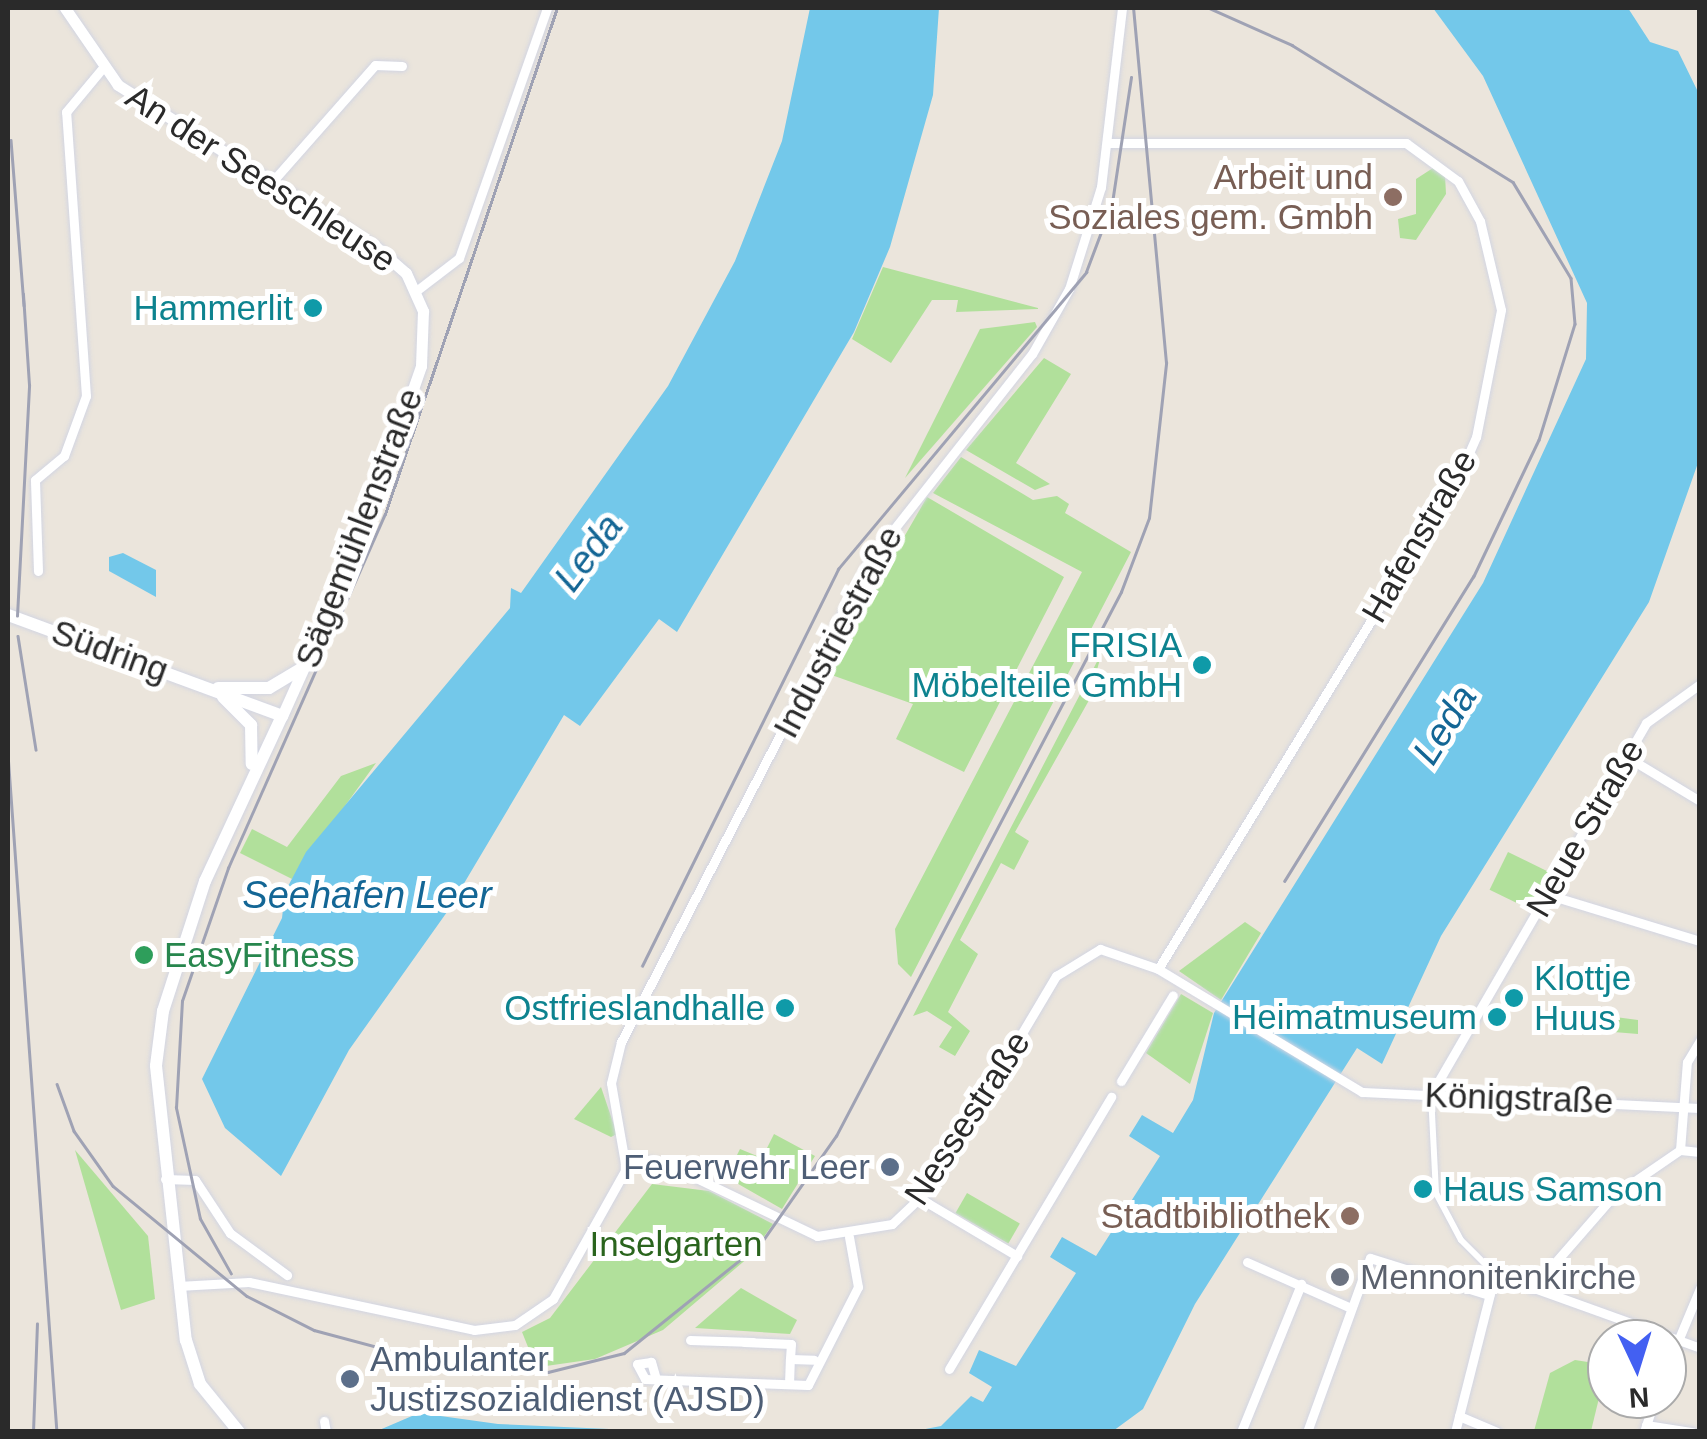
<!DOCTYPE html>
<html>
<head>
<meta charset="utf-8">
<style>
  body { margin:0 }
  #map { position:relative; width:1707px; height:1439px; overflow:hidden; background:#ebe5dc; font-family:Helvetica,sans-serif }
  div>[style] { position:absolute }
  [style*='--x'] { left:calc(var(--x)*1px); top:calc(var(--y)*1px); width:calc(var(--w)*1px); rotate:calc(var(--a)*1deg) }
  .green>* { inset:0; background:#b1e09b; transform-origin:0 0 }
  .water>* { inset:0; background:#73c8ea }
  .roads { filter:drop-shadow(0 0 2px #d2d5e2) drop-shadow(0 0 2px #d2d5e2) }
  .pedestrian>* { height:6px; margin:-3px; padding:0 3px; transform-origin:3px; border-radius:3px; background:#fff }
  .minor>* { height:9px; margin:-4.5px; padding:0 4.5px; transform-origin:4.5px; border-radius:4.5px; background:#fff }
  .tertiary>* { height:11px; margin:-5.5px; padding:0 5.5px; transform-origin:5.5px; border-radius:5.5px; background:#fff }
  .secondary>* { height:12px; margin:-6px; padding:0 6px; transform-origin:6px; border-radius:6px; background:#fff }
  .rail>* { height:2.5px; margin:-1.25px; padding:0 1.25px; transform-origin:1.25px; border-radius:1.25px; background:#9fa2b4 }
  .dots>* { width:28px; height:28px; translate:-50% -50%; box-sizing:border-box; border:5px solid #fff; border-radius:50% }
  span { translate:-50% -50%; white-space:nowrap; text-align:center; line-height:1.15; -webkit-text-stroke:10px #fff; paint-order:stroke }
  .education-label { font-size:35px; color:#785e54 }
  .right { translate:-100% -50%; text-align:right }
  .street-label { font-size:35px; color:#2a2a2a }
  .culture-label { font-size:35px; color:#0d838f }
  .left { translate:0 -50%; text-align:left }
  .leisure-label { font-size:35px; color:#27864d }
  .service-label { font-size:35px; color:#4e5e75 }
  .park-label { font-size:35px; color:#2a641d }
  .worship-label { font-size:35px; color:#5b616d }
  .water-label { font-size:38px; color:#136695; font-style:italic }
  .frame { position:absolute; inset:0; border:10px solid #2a2a2a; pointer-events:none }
  .north { position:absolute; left:1587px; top:1319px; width:100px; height:100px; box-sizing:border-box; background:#fff; border:2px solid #aaa; border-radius:50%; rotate:176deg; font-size:28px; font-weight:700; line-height:40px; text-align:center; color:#2a2a2a }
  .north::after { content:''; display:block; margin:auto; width:35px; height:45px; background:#4360f2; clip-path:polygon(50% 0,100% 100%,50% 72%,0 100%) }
</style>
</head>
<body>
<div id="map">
  <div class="green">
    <i style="clip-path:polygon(1433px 168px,1445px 175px,1446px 194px,1416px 240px,1400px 238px,1398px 219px,1416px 214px,1416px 179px)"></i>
    <i style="clip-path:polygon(883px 267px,1038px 308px,1038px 309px,956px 312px,958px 300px,932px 300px,891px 363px,852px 339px)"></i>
    <i style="clip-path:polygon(1035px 322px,1037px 327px,905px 478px,980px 329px)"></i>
    <i style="clip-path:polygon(1044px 358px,1071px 374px,1016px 463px,1050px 484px,1035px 490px,966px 450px)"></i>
    <i style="clip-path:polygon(961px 457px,1033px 500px,1057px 496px,1069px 504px,1065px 513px,1131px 552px,911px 977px,898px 964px,895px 929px,1082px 572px,933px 493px)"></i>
    <i style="clip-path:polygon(927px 497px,1064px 577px,964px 772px,896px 739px,913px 704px,826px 673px)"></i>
    <i style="clip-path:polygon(1102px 652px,1088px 702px,1015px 832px,1029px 841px,1014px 870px,1001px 863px,960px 940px,978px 954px,948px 1012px,970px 1031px,955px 1056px,939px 1047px,952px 1027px,927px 1011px,913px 1016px)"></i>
    <i style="clip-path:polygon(376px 763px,292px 879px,240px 853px,252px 829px,287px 847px,341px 776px)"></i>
    <i style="left:1508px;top:852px;width:50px;height:42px;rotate:26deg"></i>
    <i style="clip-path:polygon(1245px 922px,1261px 933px,1221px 1000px,1179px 971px)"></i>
    <i style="clip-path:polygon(1181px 994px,1213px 1013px,1190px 1084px,1146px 1053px)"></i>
    <i style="clip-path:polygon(1555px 1009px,1638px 1020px,1638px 1034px,1553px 1027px)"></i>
    <i style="clip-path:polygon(601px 1087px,617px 1134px,611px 1137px,574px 1119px)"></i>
    <i style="clip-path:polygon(774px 1134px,815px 1156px,782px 1209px,726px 1177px,740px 1149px,762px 1158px)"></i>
    <i style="clip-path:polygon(75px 1150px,148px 1236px,155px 1299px,121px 1310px)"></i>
    <i style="clip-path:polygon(652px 1184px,709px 1191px,773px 1224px,749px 1257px,663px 1330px,595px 1359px,546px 1366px,532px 1357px,522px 1332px,550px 1318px)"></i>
    <i style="left:967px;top:1193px;width:61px;height:23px;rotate:30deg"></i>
    <i style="clip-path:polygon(741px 1288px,797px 1320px,790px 1334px,695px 1328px)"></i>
    <i style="clip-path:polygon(1575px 1360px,1607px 1365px,1591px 1431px,1534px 1431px,1550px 1373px)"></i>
  </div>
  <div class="water">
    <i style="clip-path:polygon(810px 8px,939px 8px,933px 95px,890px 247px,854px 332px,677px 632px,659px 619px,580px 726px,564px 715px,447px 912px,349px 1050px,281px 1176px,225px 1128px,202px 1079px,282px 918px,285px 892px,306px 852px,510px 608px,511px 588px,521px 593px,668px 386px,735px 261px,782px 141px)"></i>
    <i style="clip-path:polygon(1433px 8px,1628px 8px,1650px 42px,1678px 51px,1700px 96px,1699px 460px,1649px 602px,1441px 936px,1382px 1064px,1357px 1048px,1195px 1304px,1143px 1409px,1113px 1431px,910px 1432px,941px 1426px,971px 1396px,983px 1402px,992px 1387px,969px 1373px,979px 1350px,1016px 1366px,1076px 1273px,1050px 1257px,1062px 1237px,1096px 1256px,1160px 1156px,1129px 1136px,1142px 1115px,1173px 1133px,1193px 1100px,1214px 1013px,1483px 583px,1586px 359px,1587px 303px,1483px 76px)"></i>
    <i style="clip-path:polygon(123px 553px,156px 570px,156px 597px,109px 571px,109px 557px)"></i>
    <i style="clip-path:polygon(419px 1413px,498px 1424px,654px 1431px,377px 1431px)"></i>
  </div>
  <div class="roads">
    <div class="pedestrian">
      <i style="--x:1431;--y:1094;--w:99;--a:87.1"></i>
      <i style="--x:1436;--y:1193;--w:53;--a:62"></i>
      <i style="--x:1461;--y:1240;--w:48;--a:45"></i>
    </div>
    <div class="minor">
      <i style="--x:1108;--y:143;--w:298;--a:0"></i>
      <i style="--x:1406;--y:143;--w:64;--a:36.2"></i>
      <i style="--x:1458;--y:181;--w:46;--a:61.2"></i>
      <i style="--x:1480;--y:221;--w:91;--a:76.7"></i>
      <i style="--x:1501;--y:310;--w:129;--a:101.1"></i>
      <i style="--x:1476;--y:437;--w:45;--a:113.7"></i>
      <i style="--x:1458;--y:478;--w:575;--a:121.42"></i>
      <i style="--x:271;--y:183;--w:157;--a:-48.6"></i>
      <i style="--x:375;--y:65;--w:27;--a:2"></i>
      <i style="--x:416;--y:291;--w:54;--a:-37.5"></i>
      <i style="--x:459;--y:258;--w:265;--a:-70.6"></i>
      <i style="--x:38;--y:571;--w:91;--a:-91.9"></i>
      <i style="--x:35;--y:480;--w:38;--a:-40"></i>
      <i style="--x:64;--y:456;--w:64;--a:-69.9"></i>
      <i style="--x:86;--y:396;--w:285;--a:-94"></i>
      <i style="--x:66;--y:112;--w:55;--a:-50.2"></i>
      <i style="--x:1627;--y:757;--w:85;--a:31.1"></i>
      <i style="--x:1546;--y:894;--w:161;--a:17"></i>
      <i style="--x:1121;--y:1081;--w:100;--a:-58.8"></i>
      <i style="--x:1431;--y:1094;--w:429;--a:-59.9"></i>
      <i style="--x:1646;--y:723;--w:67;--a:-35.8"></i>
      <i style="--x:1680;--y:1150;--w:20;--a:6"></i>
      <i style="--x:628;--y:1157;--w:44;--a:11.8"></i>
      <i style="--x:671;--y:1166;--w:162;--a:25.6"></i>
      <i style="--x:817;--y:1236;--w:76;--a:-9.1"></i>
      <i style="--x:892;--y:1224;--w:52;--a:-43.5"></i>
      <i style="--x:930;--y:1188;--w:247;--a:-59.3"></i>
      <i style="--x:1056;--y:976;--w:52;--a:-31.5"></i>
      <i style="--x:1100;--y:949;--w:61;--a:19"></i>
      <i style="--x:1158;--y:969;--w:238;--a:31.1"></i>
      <i style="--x:1362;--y:1092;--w:338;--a:2.7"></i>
      <i style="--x:165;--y:1179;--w:30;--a:2"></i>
      <i style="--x:195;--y:1180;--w:64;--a:56.6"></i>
      <i style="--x:230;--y:1233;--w:71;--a:36.4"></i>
      <i style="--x:921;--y:1199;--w:112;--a:30.7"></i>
      <i style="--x:1247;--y:1262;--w:114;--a:23.9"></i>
      <i style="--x:178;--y:1286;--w:71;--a:-3.2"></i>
      <i style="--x:249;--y:1282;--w:230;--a:12"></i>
      <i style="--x:474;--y:1330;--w:41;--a:-7"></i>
      <i style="--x:515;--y:1325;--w:46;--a:-34.4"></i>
      <i style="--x:553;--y:1299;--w:149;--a:-60.7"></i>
      <i style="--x:626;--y:1169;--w:87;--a:-99.9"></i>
      <i style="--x:611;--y:1083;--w:42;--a:-76.3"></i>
      <i style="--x:621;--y:1042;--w:546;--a:-62.64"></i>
      <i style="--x:872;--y:557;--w:258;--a:-51.8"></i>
      <i style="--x:1032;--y:354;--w:75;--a:-60.4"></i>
      <i style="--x:1069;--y:289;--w:107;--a:-72.6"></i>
      <i style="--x:1101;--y:187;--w:180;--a:-83.3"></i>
      <i style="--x:1532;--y:1289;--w:123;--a:-48.9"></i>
      <i style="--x:1613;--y:1196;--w:81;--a:-34.5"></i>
      <i style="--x:1680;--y:1150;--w:88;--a:-85.5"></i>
      <i style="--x:1687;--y:1062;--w:26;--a:-59"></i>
      <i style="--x:690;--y:1340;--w:63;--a:1.8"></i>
      <i style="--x:744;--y:1342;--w:47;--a:2.4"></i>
      <i style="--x:791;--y:1344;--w:15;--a:94"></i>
      <i style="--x:1667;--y:1367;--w:86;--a:-67.3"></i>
      <i style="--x:949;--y:1369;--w:317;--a:-59.2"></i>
      <i style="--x:656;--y:1379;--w:18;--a:-106"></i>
      <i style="--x:651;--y:1362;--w:14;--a:172"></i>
      <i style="--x:637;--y:1364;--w:17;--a:62"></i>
      <i style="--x:645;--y:1379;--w:163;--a:2.1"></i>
      <i style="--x:808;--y:1385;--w:110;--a:-63"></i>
      <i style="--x:858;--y:1287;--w:51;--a:-100.2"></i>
      <i style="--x:789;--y:1384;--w:25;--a:-88"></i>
      <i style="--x:790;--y:1359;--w:24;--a:2"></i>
      <i style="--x:1459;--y:1416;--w:41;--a:22.8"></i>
      <i style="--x:324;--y:1421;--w:11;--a:80"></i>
      <i style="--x:1646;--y:1425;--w:47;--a:8.7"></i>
      <i style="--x:1241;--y:1432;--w:160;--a:-67.9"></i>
      <i style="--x:1307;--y:1432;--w:185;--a:-70.1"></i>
      <i style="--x:1370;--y:1258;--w:125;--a:17.3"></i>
      <i style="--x:1455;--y:1432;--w:163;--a:-75.8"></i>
      <i style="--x:1495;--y:1274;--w:218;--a:19.8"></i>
      <i style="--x:1644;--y:1432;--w:35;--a:-72"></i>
    </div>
    <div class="tertiary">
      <i style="--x:65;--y:8;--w:93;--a:55.5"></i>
      <i style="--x:118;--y:85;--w:306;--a:32.2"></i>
      <i style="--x:377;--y:248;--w:38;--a:41"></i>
      <i style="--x:406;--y:273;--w:42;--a:65.9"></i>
      <i style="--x:423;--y:311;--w:55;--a:92.1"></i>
      <i style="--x:421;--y:366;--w:192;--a:109.2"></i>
      <i style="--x:358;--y:547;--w:185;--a:114.2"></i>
    </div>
    <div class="secondary">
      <i style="--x:8;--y:615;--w:292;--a:20.2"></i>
      <i style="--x:282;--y:716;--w:182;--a:115"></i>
      <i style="--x:205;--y:881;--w:137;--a:107.9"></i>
      <i style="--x:163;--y:1011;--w:55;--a:97.3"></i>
      <i style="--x:156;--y:1066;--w:276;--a:83.8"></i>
      <i style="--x:186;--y:1340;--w:46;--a:72.3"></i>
      <i style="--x:200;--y:1384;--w:62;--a:50.9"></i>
      <i style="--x:218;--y:688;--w:51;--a:0"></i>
      <i style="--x:269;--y:688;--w:47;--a:-31"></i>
      <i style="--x:223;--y:697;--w:40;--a:45"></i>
      <i style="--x:251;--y:725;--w:39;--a:89"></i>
    </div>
  </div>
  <div class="rail">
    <i style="--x:1209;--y:8;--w:91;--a:24"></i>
    <i style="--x:1292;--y:45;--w:260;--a:31.8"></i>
    <i style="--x:1513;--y:182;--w:112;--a:58.9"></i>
    <i style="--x:1571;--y:278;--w:46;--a:85"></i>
    <i style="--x:1575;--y:324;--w:121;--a:107.2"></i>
    <i style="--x:1539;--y:440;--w:151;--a:115.5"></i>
    <i style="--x:1474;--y:576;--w:359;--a:121.8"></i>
    <i style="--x:11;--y:140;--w:166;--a:85.5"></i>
    <i style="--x:17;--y:616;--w:231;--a:-87"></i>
    <i style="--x:29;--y:385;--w:91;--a:-93.8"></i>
    <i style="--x:18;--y:636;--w:115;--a:81"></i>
    <i style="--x:8;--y:754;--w:680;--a:85.87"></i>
    <i style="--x:642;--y:966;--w:443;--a:-63.7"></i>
    <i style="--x:838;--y:569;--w:387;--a:-50.1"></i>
    <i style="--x:1086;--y:272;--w:74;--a:-69.4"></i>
    <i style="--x:1112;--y:203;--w:127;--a:-81.4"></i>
    <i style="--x:57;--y:1084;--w:50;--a:70.1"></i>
    <i style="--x:74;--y:1131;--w:67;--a:54.7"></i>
    <i style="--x:113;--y:1186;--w:173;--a:39.4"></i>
    <i style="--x:247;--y:1296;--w:75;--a:26.9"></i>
    <i style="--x:314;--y:1330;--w:147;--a:15"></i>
    <i style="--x:456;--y:1368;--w:92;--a:2.5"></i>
    <i style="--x:548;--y:1372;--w:78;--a:-14"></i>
    <i style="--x:624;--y:1353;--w:176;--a:-38.8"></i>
    <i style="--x:761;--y:1243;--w:131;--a:-55"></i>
    <i style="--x:836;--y:1136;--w:614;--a:-62.35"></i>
    <i style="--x:1121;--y:592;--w:79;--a:-69.3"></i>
    <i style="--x:1149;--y:518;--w:156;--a:-83.7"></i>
    <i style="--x:1166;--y:363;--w:357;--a:-95.3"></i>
    <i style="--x:231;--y:1274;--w:63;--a:-119.4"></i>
    <i style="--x:200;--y:1219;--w:114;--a:-102.2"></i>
    <i style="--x:176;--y:1108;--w:107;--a:-86.8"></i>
    <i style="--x:182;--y:1001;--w:141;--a:-70.9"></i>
    <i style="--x:228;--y:868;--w:387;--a:-66.1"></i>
    <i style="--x:385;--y:514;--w:534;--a:-71.23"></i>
    <i style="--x:33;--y:1432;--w:108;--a:-87.9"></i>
  </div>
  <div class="dots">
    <i style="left:1393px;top:197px;background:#8d6e63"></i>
    <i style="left:313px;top:308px;background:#0f9aa8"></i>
    <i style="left:1202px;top:665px;background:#0f9aa8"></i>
    <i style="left:144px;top:955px;background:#2e9e5b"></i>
    <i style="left:1514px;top:998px;background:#0f9aa8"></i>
    <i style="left:785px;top:1008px;background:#0f9aa8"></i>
    <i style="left:1497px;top:1017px;background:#0f9aa8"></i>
    <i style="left:890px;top:1167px;background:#5c6f8a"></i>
    <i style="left:1423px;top:1189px;background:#0f9aa8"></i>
    <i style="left:1350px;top:1216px;background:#8d6e63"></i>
    <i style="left:1340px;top:1277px;background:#6b7280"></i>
    <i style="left:350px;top:1379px;background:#5c6f8a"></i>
  </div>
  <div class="education-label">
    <span class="right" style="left:1373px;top:197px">Arbeit und<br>Soziales gem. Gmbh</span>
    <span class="right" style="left:1330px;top:1216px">Stadtbibliothek</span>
  </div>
  <div class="street-label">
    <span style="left:261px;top:178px;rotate:33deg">An der Seeschleuse</span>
    <span style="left:359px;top:528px;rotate:-69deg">Sägemühlenstraße</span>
    <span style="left:1419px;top:536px;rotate:-60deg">Hafenstraße</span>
    <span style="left:838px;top:632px;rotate:-62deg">Industriestraße</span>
    <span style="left:110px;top:651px;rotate:20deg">Südring</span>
    <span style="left:1585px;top:828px;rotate:-60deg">Neue Straße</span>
    <span style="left:1519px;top:1098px;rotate:2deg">Königstraße</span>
    <span style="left:967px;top:1118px;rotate:-57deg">Nessestraße</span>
  </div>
  <div class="culture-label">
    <span class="right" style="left:293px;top:308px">Hammerlit</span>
    <span class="right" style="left:1182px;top:665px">FRISIA<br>Möbelteile GmbH</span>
    <span class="left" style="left:1534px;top:998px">Klottje<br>Huus</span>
    <span class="right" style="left:765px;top:1008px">Ostfrieslandhalle</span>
    <span class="right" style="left:1477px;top:1017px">Heimatmuseum</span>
    <span class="left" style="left:1443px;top:1189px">Haus Samson</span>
  </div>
  <div class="leisure-label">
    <span class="left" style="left:164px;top:955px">EasyFitness</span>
  </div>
  <div class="service-label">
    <span class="right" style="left:870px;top:1167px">Feuerwehr Leer</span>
    <span class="left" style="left:370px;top:1379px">Ambulanter<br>Justizsozialdienst (AJSD)</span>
  </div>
  <div class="park-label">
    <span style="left:676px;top:1244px">Inselgarten</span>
  </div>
  <div class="worship-label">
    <span class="left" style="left:1360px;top:1277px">Mennonitenkirche</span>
  </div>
  <div class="water-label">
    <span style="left:589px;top:553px;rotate:-53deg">Leda</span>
    <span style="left:1445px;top:725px;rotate:-58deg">Leda</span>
    <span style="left:367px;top:896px">Seehafen Leer</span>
  </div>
  <div class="frame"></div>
  <div class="north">N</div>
</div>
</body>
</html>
